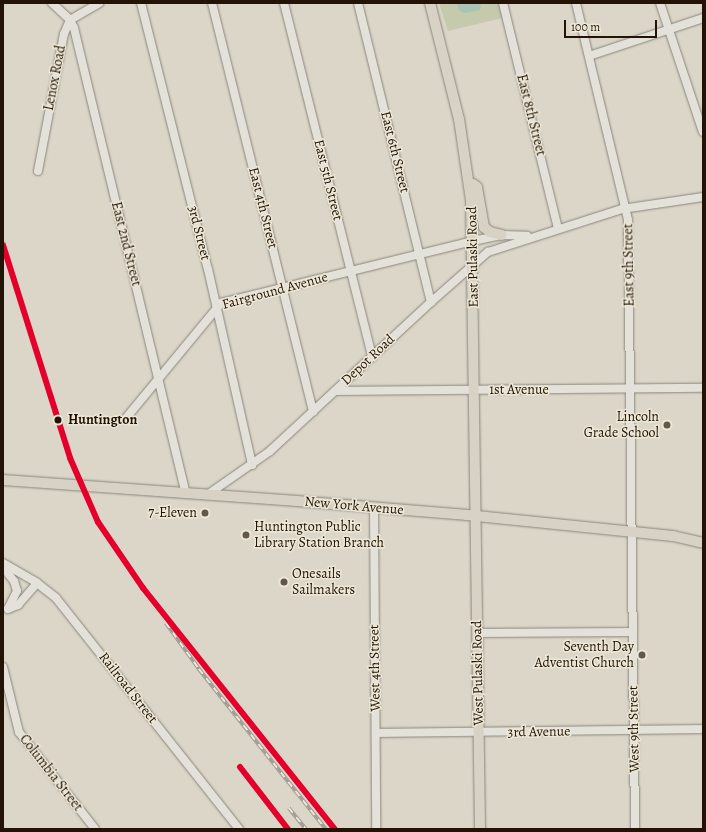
<!DOCTYPE html>
<html>
<head>
<meta charset="utf-8">
<style>
  body { margin:0 }
  #map { position:relative; width:706px; height:832px; overflow:hidden; background:#dbd6c8; font-family:Alegreya,serif }
  div>[style] { position:absolute }
  [style*='--x'] { left:calc(var(--x)*1px); top:calc(var(--y)*1px); width:calc(var(--w)*1px); rotate:calc(var(--a)*1deg) }
  .green>* { inset:0; background:#c4caab }
  .water>* { inset:0; background:#aac3b7 }
  .roads { filter:drop-shadow(0 0 1px #8a867c) drop-shadow(0 0 1px #8a867c) }
  .minor>* { height:8px; margin:-4px; padding:0 4px; transform-origin:4px; border-radius:4px; background:#e4e1da }
  .major>* { height:10px; margin:-5px; padding:0 5px; transform-origin:5px; border-radius:5px; background:#d8d2c5 }
  .rail>* { height:3.5px; margin-top:-1.75px; transform-origin:0; background:repeating-linear-gradient(90deg,#ede7d6 0 6px,#9f9a94 0 12px); box-sizing:border-box; border-block:1px solid #9f9a94 }
  .rail-1>* { height:6px; margin:-3px; padding:0 3px; transform-origin:3px; border-radius:3px; background:#e4002b }
  .dots>* { width:11px; height:11px; translate:-50% -50%; box-sizing:border-box; border:2px solid #ede7d6; border-radius:50% }
  span { translate:-50% -50%; white-space:nowrap; text-align:center; line-height:1.15; -webkit-text-stroke:3px #ede7d6; paint-order:stroke }
  .street-label { font-size:14px; color:#221306 }
  .poi-label { font-size:14px; color:#221306 }
  .right { translate:-100% -50%; text-align:right }
  .left { translate:0 -50%; text-align:left }
  .stop-label { font-size:14px; color:#221306; font-weight:700 }
  .frame { position:absolute; inset:0; border:4px solid #221306; pointer-events:none }
  .scale { position:absolute; left:564px; top:20px; width:93px; height:18px; box-sizing:border-box; border:2px solid #221306; border-top:0; padding-left:5px; font-size:12px; line-height:14px; white-space:nowrap; color:#221306; -webkit-text-stroke:3px #ede7d6; paint-order:stroke }
</style>
</head>
<body>
<div id="map">
  <div class="green">
    <i style="clip-path:polygon(439px 3px,456px 3px,459px 10px,481px 3px,498px 3px,502px 18px,448px 31px)"></i>
  </div>
  <div class="water">
    <i style="clip-path:polygon(456px 3px,481px 3px,481px 4px,480px 10px,464px 13px,459px 10px)"></i>
  </div>
  <div class="roads">
    <div class="minor">
      <i style="--x:52;--y:3;--w:25;--a:43"></i>
      <i style="--x:70;--y:20;--w:9;--a:63"></i>
      <i style="--x:74;--y:28;--w:478;--a:76.5"></i>
      <i style="--x:141;--y:3;--w:274;--a:75.9"></i>
      <i style="--x:208;--y:269;--w:201;--a:77.3"></i>
      <i style="--x:212;--y:3;--w:421;--a:76.1"></i>
      <i style="--x:284;--y:3;--w:365;--a:76"></i>
      <i style="--x:358;--y:3;--w:308;--a:76.3"></i>
      <i style="--x:503;--y:3;--w:232;--a:76.3"></i>
      <i style="--x:576;--y:3;--w:223;--a:76.5"></i>
      <i style="--x:628;--y:220;--w:609;--a:89.34"></i>
      <i style="--x:660;--y:3;--w:136;--a:71.6"></i>
      <i style="--x:589;--y:56;--w:120;--a:-18.4"></i>
      <i style="--x:38;--y:171;--w:139;--a:-79.3"></i>
      <i style="--x:64;--y:34;--w:15;--a:-67"></i>
      <i style="--x:70;--y:20;--w:34;--a:-30"></i>
      <i style="--x:335;--y:391;--w:368;--a:-0.5"></i>
      <i style="--x:126;--y:418;--w:149;--a:-50.4"></i>
      <i style="--x:221;--y:303;--w:260;--a:-13.8"></i>
      <i style="--x:473;--y:241;--w:30;--a:-12"></i>
      <i style="--x:502;--y:235;--w:25;--a:2"></i>
      <i style="--x:207;--y:495;--w:77;--a:-34.9"></i>
      <i style="--x:270;--y:451;--w:219;--a:-42.8"></i>
      <i style="--x:431;--y:302;--w:76;--a:-41.3"></i>
      <i style="--x:488;--y:252;--w:141;--a:-17.8"></i>
      <i style="--x:622;--y:209;--w:82;--a:-8.4"></i>
      <i style="--x:374;--y:507;--w:322;--a:89.6"></i>
      <i style="--x:3;--y:563;--w:39;--a:30"></i>
      <i style="--x:37;--y:583;--w:24;--a:38"></i>
      <i style="--x:56;--y:598;--w:295;--a:51.6"></i>
      <i style="--x:3;--y:567;--w:18;--a:52"></i>
      <i style="--x:14;--y:581;--w:10;--a:73"></i>
      <i style="--x:17;--y:591;--w:20;--a:117"></i>
      <i style="--x:8;--y:609;--w:11;--a:-22"></i>
      <i style="--x:18;--y:605;--w:29;--a:-49"></i>
      <i style="--x:477;--y:633;--w:156;--a:-0.4"></i>
      <i style="--x:3;--y:667;--w:67;--a:76.2"></i>
      <i style="--x:19;--y:732;--w:123;--a:51.9"></i>
      <i style="--x:376;--y:733;--w:327;--a:-0.7"></i>
    </div>
    <div class="major">
      <i style="--x:430;--y:3;--w:120;--a:76"></i>
      <i style="--x:459;--y:119;--w:82;--a:81.6"></i>
      <i style="--x:471;--y:200;--w:629;--a:89.18"></i>
      <i style="--x:473;--y:184;--w:5;--a:37"></i>
      <i style="--x:477;--y:187;--w:41;--a:80.1"></i>
      <i style="--x:484;--y:227;--w:8;--a:40"></i>
      <i style="--x:490;--y:232;--w:12;--a:14"></i>
      <i style="--x:3;--y:480;--w:295;--a:4.1"></i>
      <i style="--x:297;--y:501;--w:171;--a:4.7"></i>
      <i style="--x:467;--y:515;--w:207;--a:5.8"></i>
      <i style="--x:673;--y:536;--w:31;--a:13"></i>
    </div>
  </div>
  <div class="rail">
    <i style="--x:166;--y:623;--w:57;--a:54.3"></i>
    <i style="--x:199;--y:669;--w:204;--a:51.6"></i>
    <i style="--x:240;--y:767;--w:78;--a:52.3"></i>
    <i style="--x:289;--y:808;--w:27;--a:51"></i>
  </div>
  <div class="rail-1">
    <i style="--x:3;--y:245;--w:223;--a:72.5"></i>
    <i style="--x:70;--y:458;--w:70;--a:66.4"></i>
    <i style="--x:98;--y:522;--w:80;--a:55.7"></i>
    <i style="--x:143;--y:588;--w:308;--a:51.5"></i>
    <i style="--x:240;--y:767;--w:78;--a:52.3"></i>
  </div>
  <div class="dots">
    <i style="left:58px;top:420px;background:#221306"></i>
    <i style="left:667px;top:425px;background:#63574a"></i>
    <i style="left:205px;top:513px;background:#63574a"></i>
    <i style="left:246px;top:535px;background:#63574a"></i>
    <i style="left:284px;top:582px;background:#63574a"></i>
    <i style="left:642px;top:655px;background:#63574a"></i>
  </div>
  <div class="street-label">
    <span style="left:55px;top:78px;rotate:-79deg">Lenox Road</span>
    <span style="left:531px;top:115px;rotate:76deg">East 8th Street</span>
    <span style="left:395px;top:152px;rotate:76deg">East 6th Street</span>
    <span style="left:328px;top:180px;rotate:76deg">East 5th Street</span>
    <span style="left:263px;top:208px;rotate:76deg">East 4th Street</span>
    <span style="left:199px;top:233px;rotate:76deg">3rd Street</span>
    <span style="left:126px;top:244px;rotate:76deg">East 2nd Street</span>
    <span style="left:473px;top:257px;rotate:-91deg">East Pulaski Road</span>
    <span style="left:629px;top:265px;rotate:-91deg">East 9th Street</span>
    <span style="left:275px;top:291px;rotate:-15deg">Fairground Avenue</span>
    <span style="left:368px;top:360px;rotate:-43deg">Depot Road</span>
    <span style="left:519px;top:390px">1st Avenue</span>
    <span style="left:354px;top:506px;rotate:5deg">New York Avenue</span>
    <span style="left:375px;top:668px;rotate:-91deg">West 4th Street</span>
    <span style="left:478px;top:673px;rotate:-91deg">West Pulaski Road</span>
    <span style="left:128px;top:688px;rotate:52deg">Railroad Street</span>
    <span style="left:634px;top:729px;rotate:-91deg">West 9th Street</span>
    <span style="left:539px;top:732px;rotate:-1deg">3rd Avenue</span>
    <span style="left:51px;top:773px;rotate:52deg">Columbia Street</span>
  </div>
  <div class="poi-label">
    <span class="right" style="left:659px;top:425px">Lincoln<br>Grade School</span>
    <span class="right" style="left:197px;top:513px">7-Eleven</span>
    <span class="left" style="left:254px;top:535px">Huntington Public<br>Library Station Branch</span>
    <span class="left" style="left:292px;top:582px">Onesails<br>Sailmakers</span>
    <span class="right" style="left:634px;top:655px">Seventh Day<br>Adventist Church</span>
  </div>
  <div class="stop-label">
    <span class="left" style="left:68px;top:420px">Huntington</span>
  </div>
  <div class="frame"></div>
  <div class="scale">100 m</div>
</div>
</body>
</html>
